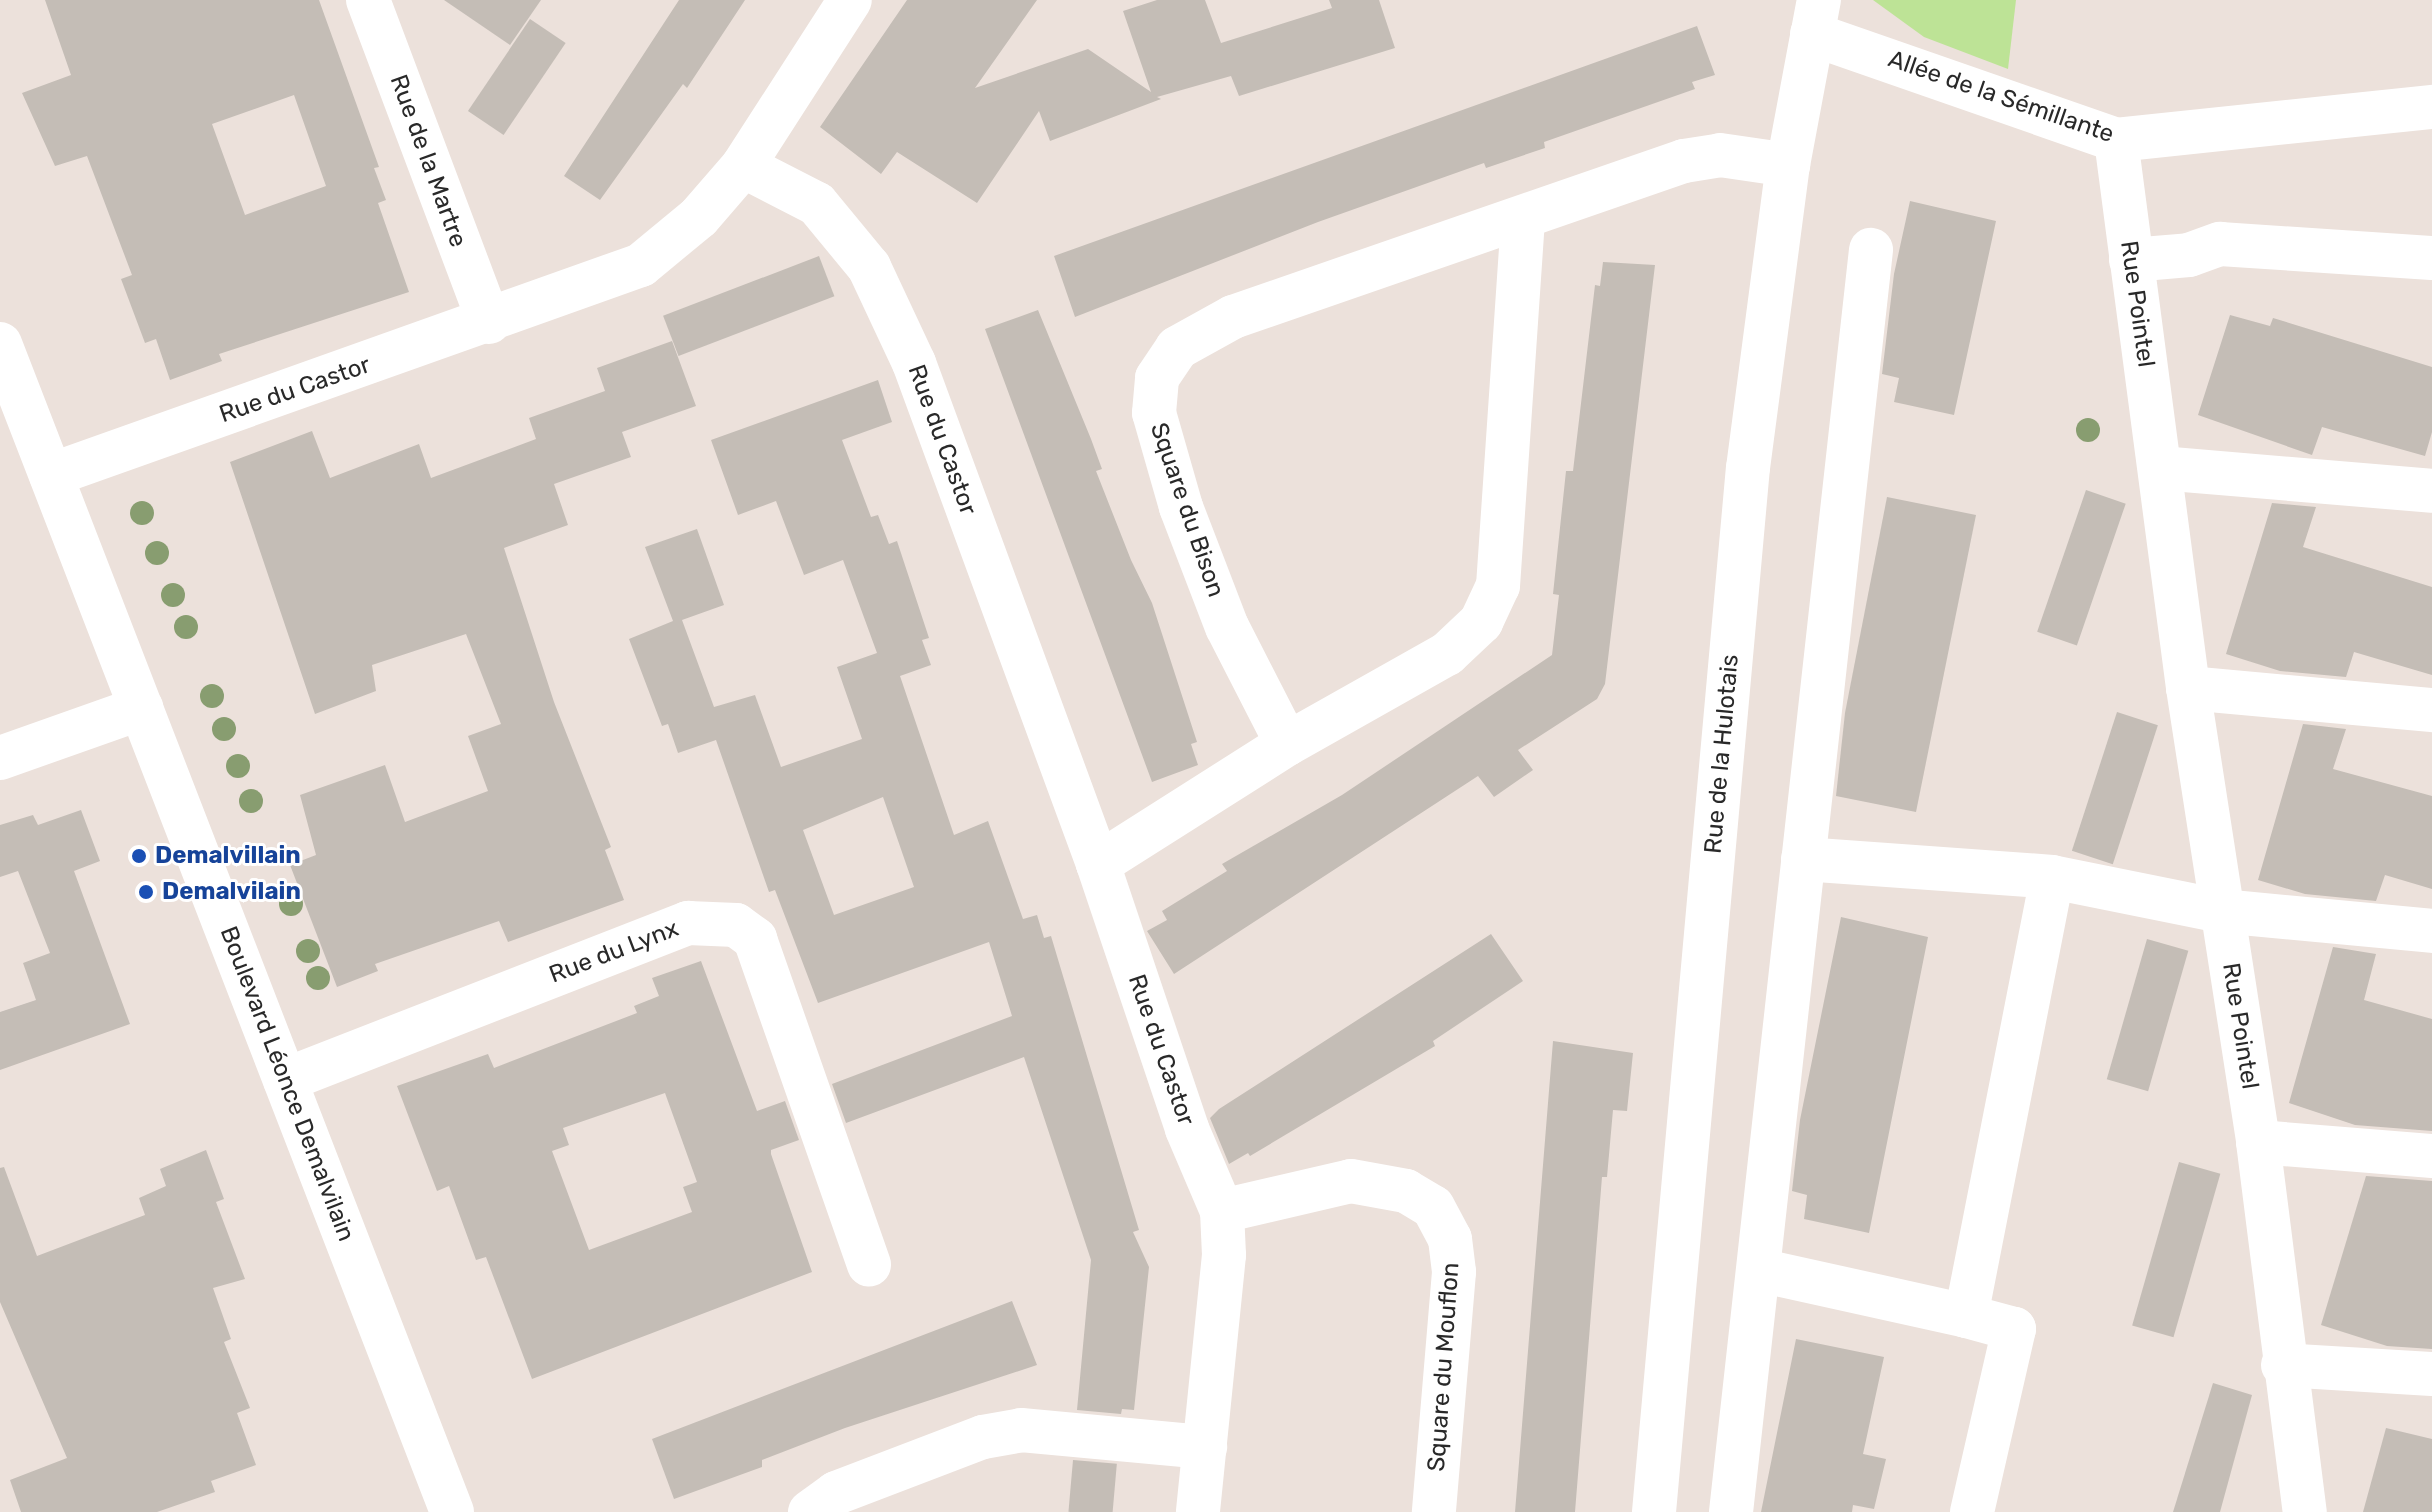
<!DOCTYPE html>
<html>
<head>
<meta charset="utf-8">
<style>
  body { margin:0 }
  #map { position:relative; width:2432px; height:1512px; overflow:hidden; background:#ece1db; font-family:Rubik,sans-serif }
  div>[style] { position:absolute }
  [style*='--x'] { left:calc(var(--x)*1px); top:calc(var(--y)*1px); width:calc(var(--w)*1px); rotate:calc(var(--a)*1deg) }
  .green>* { inset:0; background:#bde396 }
  .building>* { inset:0; background:#c4bdb6; transform-origin:0 0 }
  .minor>* { height:44px; margin:-22px; padding:0 22px; transform-origin:22px; border-radius:22px; background:#fff }
  .trees>* { width:24px; height:24px; margin:-12px; border-radius:50%; background:#889d70 }
  .dots>* { width:22px; height:22px; translate:-50% -50%; box-sizing:border-box; border:4px solid #fff; border-radius:50% }
  span { translate:-50% -50%; white-space:nowrap; text-align:center; line-height:1.15; -webkit-text-stroke:6px #fff; paint-order:stroke }
  .street-label { font-size:24px; color:#292929 }
  .transit-label { font-size:24px; color:#164399; font-weight:700 }
  .left { translate:0 -50%; text-align:left }
</style>
</head>
<body>
<div id="map">
  <div class="green">
    <i style="clip-path:polygon(1873px 0,2016px 0,2008px 69px,1924px 37px)"></i>
  </div>
  <div class="building">
    <i style="clip-path:polygon(evenodd,45px 0,319px 0,379px 167px,374px 168px,386px 200px,378px 203px,409px 292px,219px 354px,222px 361px,170px 380px,156px 339px,145px 343px,121px 279px,132px 275px,87px 156px,55px 166px,22px 93px,71px 75px,45px 0,294px 95px,326px 186px,245px 215px,212px 124px,294px 95px)"></i>
    <i style="clip-path:polygon(444px 0,541px 0,510px 45px)"></i>
    <i style="clip-path:polygon(679px 0,745px 0,687px 88px,683px 84px,600px 200px,564px 176px)"></i>
    <i style="clip-path:polygon(907px 0,1037px 0,975px 88px,1088px 49px,1151px 92px,1123px 11px,1157px 0,1205px 0,1221px 43px,1332px 8px,1329px 0,1379px 0,1395px 48px,1239px 96px,1231px 76px,1157px 97px,1161px 99px,1050px 141px,1039px 111px,977px 203px,897px 152px,881px 174px,820px 127px)"></i>
    <i style="left:530px;top:19px;width:43px;height:111px;rotate:34deg"></i>
    <i style="clip-path:polygon(1697px 26px,1715px 75px,1692px 82px,1695px 89px,1544px 142px,1545px 148px,1486px 168px,1484px 163px,1318px 222px,1075px 317px,1054px 256px)"></i>
    <i style="clip-path:polygon(1910px 201px,1996px 221px,1954px 415px,1894px 402px,1899px 378px,1882px 374px,1894px 274px)"></i>
    <i style="left:819px;top:256px;width:43px;height:167px;rotate:69deg"></i>
    <i style="clip-path:polygon(1603px 262px,1655px 265px,1605px 684px,1597px 699px,1518px 750px,1533px 770px,1494px 797px,1478px 776px,1174px 974px,1147px 931px,1167px 920px,1162px 911px,1227px 871px,1222px 864px,1342px 795px,1552px 655px,1559px 595px,1553px 594px,1566px 471px,1573px 471px,1595px 285px,1600px 286px)"></i>
    <i style="clip-path:polygon(1038px 310px,1091px 439px,1102px 469px,1096px 471px,1131px 560px,1152px 603px,1197px 742px,1191px 744px,1198px 765px,1152px 782px,985px 329px)"></i>
    <i style="clip-path:polygon(2230px 315px,2270px 326px,2273px 318px,2432px 367px,2432px 432px,2425px 456px,2322px 427px,2312px 455px,2198px 415px)"></i>
    <i style="clip-path:polygon(672px 341px,696px 406px,622px 432px,631px 457px,554px 484px,568px 525px,504px 548px,554px 702px,611px 847px,605px 850px,624px 900px,508px 942px,499px 921px,375px 964px,378px 971px,337px 987px,290px 865px,316px 855px,300px 795px,385px 765px,405px 822px,488px 791px,468px 736px,501px 724px,466px 634px,372px 665px,376px 691px,315px 714px,230px 462px,312px 431px,330px 478px,419px 444px,431px 478px,536px 439px,529px 418px,605px 391px,597px 368px)"></i>
    <i style="clip-path:polygon(evenodd,878px 380px,892px 422px,842px 440px,871px 517px,878px 515px,889px 544px,897px 541px,929px 638px,922px 640px,931px 665px,900px 676px,954px 835px,988px 821px,1023px 919px,1037px 915px,1044px 938px,1051px 936px,1139px 1230px,1133px 1232px,1149px 1267px,1134px 1410px,1122px 1409px,1121px 1414px,1077px 1410px,1091px 1260px,1024px 1057px,846px 1123px,832px 1084px,1012px 1016px,989px 942px,818px 1003px,775px 890px,769px 892px,716px 740px,678px 753px,668px 724px,662px 726px,629px 639px,673px 621px,645px 547px,697px 529px,724px 605px,682px 620px,714px 707px,755px 695px,781px 767px,862px 739px,837px 667px,877px 653px,843px 560px,804px 575px,776px 501px,738px 515px,711px 440px,878px 380px,883px 797px,914px 887px,834px 915px,803px 830px,883px 797px)"></i>
    <i style="left:2086px;top:490px;width:42px;height:150px;rotate:19deg"></i>
    <i style="clip-path:polygon(1887px 497px,1976px 515px,1916px 812px,1836px 796px,1845px 713px)"></i>
    <i style="clip-path:polygon(2272px 503px,2316px 507px,2303px 547px,2432px 587px,2432px 675px,2354px 652px,2346px 677px,2280px 671px,2226px 654px)"></i>
    <i style="left:2117px;top:712px;width:43px;height:146px;rotate:18deg"></i>
    <i style="clip-path:polygon(2303px 724px,2346px 729px,2333px 769px,2432px 796px,2432px 889px,2385px 875px,2376px 901px,2305px 894px,2258px 880px)"></i>
    <i style="clip-path:polygon(81px 810px,100px 861px,74px 871px,130px 1024px,0 1070px,0 1012px,36px 1000px,23px 963px,50px 953px,18px 871px,0 877px,0 825px,33px 815px,38px 825px)"></i>
    <i style="clip-path:polygon(1841px 917px,1928px 937px,1869px 1233px,1804px 1219px,1807px 1195px,1792px 1191px,1800px 1120px)"></i>
    <i style="clip-path:polygon(1491px 934px,1523px 981px,1433px 1041px,1435px 1046px,1250px 1156px,1248px 1153px,1229px 1164px,1210px 1118px,1219px 1109px)"></i>
    <i style="left:2147px;top:939px;width:43px;height:146px;rotate:16deg"></i>
    <i style="clip-path:polygon(2333px 947px,2376px 954px,2364px 1000px,2432px 1019px,2432px 1131px,2355px 1125px,2289px 1103px)"></i>
    <i style="clip-path:polygon(evenodd,701px 961px,757px 1111px,785px 1101px,799px 1140px,771px 1150px,771px 1154px,812px 1272px,532px 1379px,486px 1257px,476px 1260px,449px 1186px,437px 1191px,397px 1086px,488px 1054px,494px 1068px,637px 1013px,634px 1006px,659px 996px,652px 978px,701px 961px,665px 1093px,697px 1182px,683px 1187px,692px 1212px,589px 1250px,552px 1151px,569px 1145px,563px 1128px,665px 1093px)"></i>
    <i style="clip-path:polygon(1553px 1041px,1633px 1053px,1627px 1111px,1613px 1110px,1607px 1177px,1602px 1177px,1575px 1512px,1515px 1512px)"></i>
    <i style="clip-path:polygon(206px 1150px,224px 1199px,216px 1202px,245px 1279px,213px 1288px,231px 1339px,224px 1342px,250px 1408px,237px 1413px,256px 1465px,211px 1481px,215px 1492px,157px 1512px,21px 1512px,10px 1480px,67px 1458px,0 1302px,0 1168px,4px 1167px,37px 1256px,145px 1215px,139px 1198px,166px 1186px,160px 1169px)"></i>
    <i style="left:2179px;top:1162px;width:43px;height:170px;rotate:16deg"></i>
    <i style="clip-path:polygon(2366px 1176px,2432px 1181px,2432px 1349px,2387px 1346px,2321px 1325px)"></i>
    <i style="clip-path:polygon(1012px 1301px,1037px 1365px,845px 1428px,762px 1460px,762px 1467px,674px 1499px,652px 1439px)"></i>
    <i style="clip-path:polygon(1796px 1339px,1884px 1357px,1863px 1454px,1886px 1459px,1874px 1509px,1853px 1505px,1852px 1512px,1761px 1512px)"></i>
    <i style="clip-path:polygon(2213px 1383px,2252px 1395px,2220px 1512px,2173px 1512px)"></i>
    <i style="clip-path:polygon(2386px 1428px,2432px 1439px,2432px 1512px,2363px 1512px)"></i>
    <i style="left:1073px;top:1460px;width:44px;height:52px;rotate:5deg"></i>
  </div>
  <div class="minor">
    <i style="--x:368;--y:0;--w:344;--a:69.4"></i>
    <i style="--x:1812;--y:34;--w:322;--a:19.2"></i>
    <i style="--x:2116;--y:140;--w:318;--a:-6"></i>
    <i style="--x:2116;--y:140;--w:553;--a:82.51"></i>
    <i style="--x:2188;--y:688;--w:459;--a:81.2"></i>
    <i style="--x:2258;--y:1142;--w:373;--a:82.8"></i>
    <i style="--x:743;--y:166;--w:197;--a:-57.2"></i>
    <i style="--x:2131;--y:260;--w:58;--a:-4.9"></i>
    <i style="--x:2189;--y:255;--w:33;--a:-20"></i>
    <i style="--x:2220;--y:244;--w:212;--a:3.8"></i>
    <i style="--x:0;--y:344;--w:1252;--a:68.84"></i>
    <i style="--x:2160;--y:468;--w:273;--a:4.8"></i>
    <i style="--x:51;--y:475;--w:626;--a:-19.59"></i>
    <i style="--x:641;--y:265;--w:75;--a:-39.6"></i>
    <i style="--x:699;--y:217;--w:67;--a:-49.2"></i>
    <i style="--x:743;--y:166;--w:83;--a:27.2"></i>
    <i style="--x:817;--y:204;--w:82;--a:50.5"></i>
    <i style="--x:869;--y:267;--w:106;--a:64.9"></i>
    <i style="--x:914;--y:363;--w:534;--a:69.83"></i>
    <i style="--x:1098;--y:864;--w:280;--a:71.4"></i>
    <i style="--x:1187;--y:1129;--w:89;--a:66.9"></i>
    <i style="--x:1222;--y:1211;--w:44;--a:87.4"></i>
    <i style="--x:1224;--y:1255;--w:258;--a:95.8"></i>
    <i style="--x:2188;--y:688;--w:245;--a:5.2"></i>
    <i style="--x:1287;--y:744;--w:131;--a:-117.1"></i>
    <i style="--x:1227;--y:627;--w:129;--a:-111"></i>
    <i style="--x:1181;--y:507;--w:98;--a:-106"></i>
    <i style="--x:1154;--y:413;--w:35;--a:-85"></i>
    <i style="--x:1157;--y:378;--w:36;--a:-56"></i>
    <i style="--x:1177;--y:348;--w:64;--a:-29"></i>
    <i style="--x:1233;--y:317;--w:477;--a:-19.1"></i>
    <i style="--x:1684;--y:161;--w:36;--a:-9"></i>
    <i style="--x:1720;--y:155;--w:69;--a:8.4"></i>
    <i style="--x:0;--y:758;--w:150;--a:-19.5"></i>
    <i style="--x:1803;--y:859;--w:250;--a:4.1"></i>
    <i style="--x:1098;--y:864;--w:224;--a:-32.4"></i>
    <i style="--x:1287;--y:744;--w:184;--a:-29.4"></i>
    <i style="--x:1447;--y:654;--w:47;--a:-43.3"></i>
    <i style="--x:1481;--y:622;--w:40;--a:-65"></i>
    <i style="--x:1498;--y:586;--w:368;--a:-86.1"></i>
    <i style="--x:285;--y:1080;--w:433;--a:-21.3"></i>
    <i style="--x:688;--y:923;--w:48;--a:2.4"></i>
    <i style="--x:736;--y:925;--w:24;--a:36"></i>
    <i style="--x:755;--y:939;--w:345;--a:70.7"></i>
    <i style="--x:2258;--y:1142;--w:175;--a:4.6"></i>
    <i style="--x:1222;--y:1211;--w:132;--a:-13.1"></i>
    <i style="--x:1351;--y:1181;--w:56;--a:10.3"></i>
    <i style="--x:1406;--y:1191;--w:31;--a:31"></i>
    <i style="--x:1433;--y:1207;--w:36;--a:62"></i>
    <i style="--x:1450;--y:1239;--w:33;--a:83"></i>
    <i style="--x:1454;--y:1272;--w:241;--a:94.8"></i>
    <i style="--x:1759;--y:1270;--w:212;--a:12.5"></i>
    <i style="--x:2283;--y:1365;--w:149;--a:3.5"></i>
    <i style="--x:810;--y:1512;--w:32;--a:-36"></i>
    <i style="--x:836;--y:1493;--w:157;--a:-20.9"></i>
    <i style="--x:983;--y:1437;--w:39;--a:-10"></i>
    <i style="--x:1021;--y:1430;--w:185;--a:5.3"></i>
    <i style="--x:1654;--y:1512;--w:1048;--a:-84.86"></i>
    <i style="--x:1748;--y:468;--w:306;--a:-82.5"></i>
    <i style="--x:1788;--y:165;--w:168;--a:-79.4"></i>
    <i style="--x:1731;--y:1512;--w:1270;--a:-83.67"></i>
    <i style="--x:1972;--y:1512;--w:188;--a:-77.1"></i>
    <i style="--x:2014;--y:1329;--w:50;--a:-164.8"></i>
    <i style="--x:1966;--y:1316;--w:447;--a:-78.9"></i>
    <i style="--x:2052;--y:877;--w:172;--a:11.4"></i>
    <i style="--x:2221;--y:911;--w:212;--a:5.4"></i>
  </div>
  <div class="trees">
    <i style="left:2088px;top:430px"></i>
    <i style="left:142px;top:513px"></i>
    <i style="left:157px;top:553px"></i>
    <i style="left:173px;top:595px"></i>
    <i style="left:186px;top:627px"></i>
    <i style="left:212px;top:696px"></i>
    <i style="left:224px;top:729px"></i>
    <i style="left:238px;top:766px"></i>
    <i style="left:251px;top:801px"></i>
    <i style="left:291px;top:904px"></i>
    <i style="left:308px;top:951px"></i>
    <i style="left:318px;top:978px"></i>
  </div>
  <div class="dots">
    <i style="left:139px;top:856px;background:#1a4fb4"></i>
    <i style="left:146px;top:892px;background:#1a4fb4"></i>
  </div>
  <div class="street-label">
    <span style="left:2001px;top:97px;rotate:19deg">Allée de la Sémillante</span>
    <span style="left:428px;top:161px;rotate:70deg">Rue de la Martre</span>
    <span style="left:2137px;top:304px;rotate:82deg">Rue Pointel</span>
    <span style="left:295px;top:390px;rotate:-19deg">Rue du Castor</span>
    <span style="left:942px;top:440px;rotate:70deg">Rue du Castor</span>
    <span style="left:1187px;top:510px;rotate:71deg">Square du Bison</span>
    <span style="left:1722px;top:754px;rotate:-85deg">Rue de la Hulotais</span>
    <span style="left:614px;top:952px;rotate:-21deg">Rue du Lynx</span>
    <span style="left:2240px;top:1026px;rotate:81deg">Rue Pointel</span>
    <span style="left:1161px;top:1050px;rotate:71deg">Rue du Castor</span>
    <span style="left:287px;top:1084px;rotate:69deg">Boulevard Léonce Demalvilain</span>
    <span style="left:1444px;top:1367px;rotate:-86deg">Square du Mouflon</span>
  </div>
  <div class="transit-label">
    <span class="left" style="left:155px;top:856px">Demalvillain</span>
    <span class="left" style="left:162px;top:892px">Demalvilain</span>
  </div>
</div>
</body>
</html>
